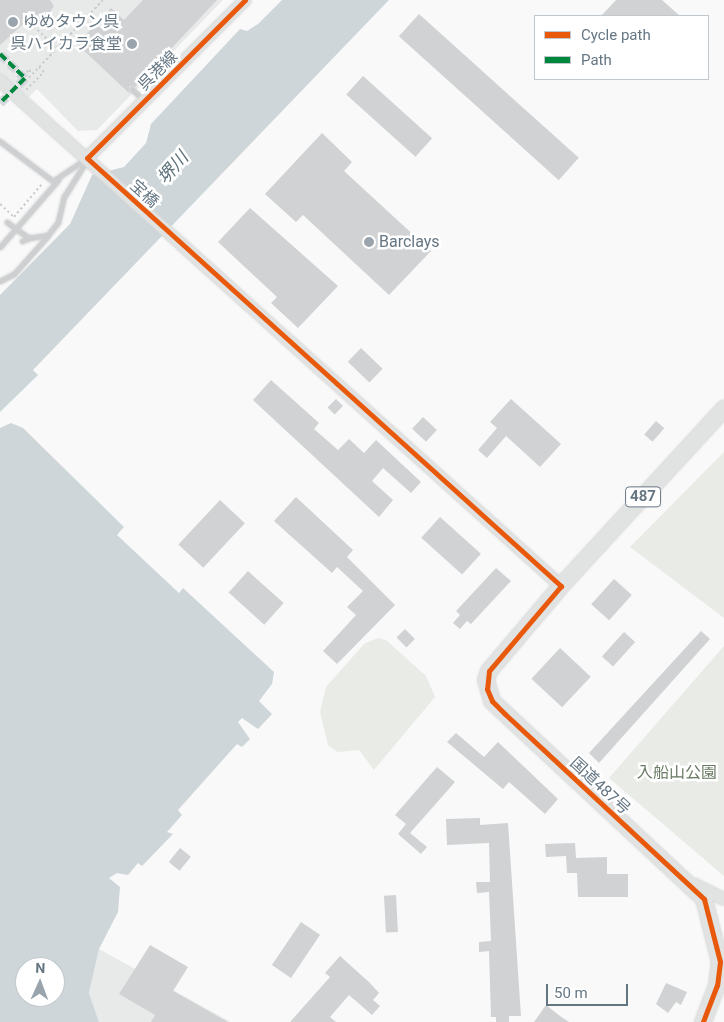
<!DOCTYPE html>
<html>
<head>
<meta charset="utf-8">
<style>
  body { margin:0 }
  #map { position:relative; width:724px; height:1022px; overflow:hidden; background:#f9f9f9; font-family:Roboto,"Noto Sans JP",sans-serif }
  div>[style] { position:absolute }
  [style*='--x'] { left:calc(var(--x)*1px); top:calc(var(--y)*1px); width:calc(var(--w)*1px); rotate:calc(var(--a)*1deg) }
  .built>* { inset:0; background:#e8e9e9 }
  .green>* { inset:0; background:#e8ebe6 }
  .water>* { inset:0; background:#ced6d9 }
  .building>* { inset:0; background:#d0d2d3; transform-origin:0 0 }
  .street-tunnel>* { height:9px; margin-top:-4.5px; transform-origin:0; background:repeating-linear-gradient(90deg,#d4d8dc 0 9px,transparent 0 13.5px) }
  .path>* { height:2px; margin-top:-1px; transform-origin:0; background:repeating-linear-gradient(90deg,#cbcccd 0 2.5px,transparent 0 5px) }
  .roads { filter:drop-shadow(0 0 1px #d5d6d7) drop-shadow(0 0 1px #d5d6d7) }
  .lane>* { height:4.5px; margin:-2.25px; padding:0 2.25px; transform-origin:2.25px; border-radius:2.25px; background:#cecfd0 }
  .secondary>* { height:12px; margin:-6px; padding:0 6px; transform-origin:6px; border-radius:6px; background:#e1e2e2 }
  .highway>* { height:16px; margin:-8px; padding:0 8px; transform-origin:8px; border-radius:8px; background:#e1e2e2 }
  .quiet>* { height:4px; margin-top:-2px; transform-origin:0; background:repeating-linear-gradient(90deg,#00873e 0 8px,transparent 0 12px) }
  .cycleway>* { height:5px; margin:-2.5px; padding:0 2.5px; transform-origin:2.5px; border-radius:2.5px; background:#e8590c }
  .dots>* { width:14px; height:14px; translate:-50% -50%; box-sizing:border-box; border:2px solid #fff; border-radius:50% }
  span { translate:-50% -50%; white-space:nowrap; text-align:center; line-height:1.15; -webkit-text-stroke:5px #fff; paint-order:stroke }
  .shield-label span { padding:1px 4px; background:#fff; border:1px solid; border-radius:4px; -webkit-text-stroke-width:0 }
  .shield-label { font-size:15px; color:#657683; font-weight:700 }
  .poi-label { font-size:16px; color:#657683 }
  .left { translate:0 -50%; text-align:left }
  .right { translate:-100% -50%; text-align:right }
  .street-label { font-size:16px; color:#657683 }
  .park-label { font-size:16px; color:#687a64 }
  .water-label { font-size:18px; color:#60757c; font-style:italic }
  .legend { position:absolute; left:534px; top:15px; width:175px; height:65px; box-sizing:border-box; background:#fff; border:1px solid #c1c8cd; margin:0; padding:6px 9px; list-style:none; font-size:15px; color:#657683 }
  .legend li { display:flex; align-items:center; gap:10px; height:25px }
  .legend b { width:25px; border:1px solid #c1c8cd }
  .north { position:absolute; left:15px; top:957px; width:50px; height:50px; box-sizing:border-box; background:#fff; border:1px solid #c1c8cd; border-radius:50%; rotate:2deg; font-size:14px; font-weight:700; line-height:20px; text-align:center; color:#657683 }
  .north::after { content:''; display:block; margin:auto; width:18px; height:22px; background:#99a4ac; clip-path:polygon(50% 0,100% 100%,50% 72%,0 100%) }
  .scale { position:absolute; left:546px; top:984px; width:82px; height:22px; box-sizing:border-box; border:2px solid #657683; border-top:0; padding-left:6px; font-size:15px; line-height:18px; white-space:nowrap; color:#657683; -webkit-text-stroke:4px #fff; paint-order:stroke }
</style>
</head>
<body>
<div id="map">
  <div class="built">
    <i style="clip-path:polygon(0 0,223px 0,97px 130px,78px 131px,37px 89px,29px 97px,0 75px)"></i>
    <i style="clip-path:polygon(99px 949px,229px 1021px,229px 1022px,99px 1022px,89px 993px)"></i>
  </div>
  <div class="green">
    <i style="clip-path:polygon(724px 452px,724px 618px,630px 547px)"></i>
    <i style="clip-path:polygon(378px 638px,386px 640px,426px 676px,435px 697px,374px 770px,359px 750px,337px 752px,328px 745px,320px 712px,326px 687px,364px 644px)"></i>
    <i style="clip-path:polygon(724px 646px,724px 876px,609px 778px)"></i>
  </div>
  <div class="water">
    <i style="clip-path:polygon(282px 0,389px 0,33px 370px,38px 375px,0 412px,0 295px,70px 224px,92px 175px,124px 167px,146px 143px,151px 124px,240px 29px,247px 31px,258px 24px)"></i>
    <i style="clip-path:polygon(evenodd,11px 423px,23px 428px,124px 527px,117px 535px,179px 593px,183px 588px,274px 672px,272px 684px,259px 701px,272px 714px,258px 729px,242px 718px,238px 722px,250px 739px,242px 747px,237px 744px,178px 810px,182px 815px,167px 832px,173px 834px,142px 866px,138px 863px,128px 875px,117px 873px,109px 878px,120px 887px,118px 912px,99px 949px,89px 993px,99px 1022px,0 1022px,0 428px,11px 423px,25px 967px,55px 967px,55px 997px,25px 997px,25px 967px)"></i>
  </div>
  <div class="building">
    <i style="clip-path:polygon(0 0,50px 0,54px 6px,44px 21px,36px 24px,30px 18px,0 45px)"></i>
    <i style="clip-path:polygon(143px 0,217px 0,135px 87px,129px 86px,129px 93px,77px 44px,111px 8px,124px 20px)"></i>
    <i style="clip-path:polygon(616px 0,662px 0,680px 16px,601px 16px)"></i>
    <i style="left:419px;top:14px;width:215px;height:30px;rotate:42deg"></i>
    <i style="left:363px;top:76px;width:93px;height:25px;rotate:42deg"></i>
    <i style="clip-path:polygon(322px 133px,352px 162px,344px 171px,431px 251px,389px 295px,303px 215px,296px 222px,265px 194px)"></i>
    <i style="clip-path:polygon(250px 208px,338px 286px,298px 328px,271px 303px,277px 297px,218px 242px)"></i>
    <i style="left:361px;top:348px;width:30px;height:19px;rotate:44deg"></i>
    <i style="clip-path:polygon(271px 380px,319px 423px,314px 429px,338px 450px,349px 439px,364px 453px,376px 440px,421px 482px,411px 493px,383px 468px,372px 481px,393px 500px,379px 517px,253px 400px)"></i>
    <i style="left:336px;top:399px;width:10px;height:12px;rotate:45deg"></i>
    <i style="clip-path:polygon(511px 399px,561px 444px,540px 467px,506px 436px,487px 458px,478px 450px,497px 428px,490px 422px)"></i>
    <i style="left:423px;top:417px;width:19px;height:16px;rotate:43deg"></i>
    <i style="left:656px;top:421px;width:11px;height:18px;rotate:41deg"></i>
    <i style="clip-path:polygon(296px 497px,353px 550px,347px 557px,395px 605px,337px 664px,323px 651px,356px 615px,347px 607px,363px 591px,337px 567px,332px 573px,274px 521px)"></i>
    <i style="left:220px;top:500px;width:34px;height:61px;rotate:43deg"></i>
    <i style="left:440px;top:517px;width:55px;height:28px;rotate:42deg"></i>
    <i style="clip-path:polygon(496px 568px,511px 581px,471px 624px,467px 621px,460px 629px,453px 623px,460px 615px,456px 611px)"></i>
    <i style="left:248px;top:571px;width:48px;height:29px;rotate:42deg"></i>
    <i style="left:614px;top:579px;width:24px;height:34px;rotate:42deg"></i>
    <i style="left:405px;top:629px;width:14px;height:12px;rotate:45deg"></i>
    <i style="clip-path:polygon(701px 631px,710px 639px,599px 763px,589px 753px)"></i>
    <i style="left:624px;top:632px;width:15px;height:33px;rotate:42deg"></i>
    <i style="left:560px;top:648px;width:42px;height:42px;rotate:43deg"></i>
    <i style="clip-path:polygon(456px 733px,484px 757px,498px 742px,558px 799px,545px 814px,509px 782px,503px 789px,447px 742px)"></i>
    <i style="clip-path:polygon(437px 767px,455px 782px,410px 833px,427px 847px,421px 854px,398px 834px,406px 824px,395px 815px)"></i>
    <i style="clip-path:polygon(480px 818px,480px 825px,508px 823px,521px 1016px,509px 1016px,509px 1022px,496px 1022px,496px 1017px,491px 1017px,489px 951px,479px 952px,479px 942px,491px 941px,489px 892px,477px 893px,476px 882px,490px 882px,489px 843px,447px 845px,446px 819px)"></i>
    <i style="clip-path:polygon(575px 843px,576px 858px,607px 857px,607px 874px,628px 874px,628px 897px,578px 897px,577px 873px,567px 873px,566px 856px,546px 857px,545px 844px)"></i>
    <i style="left:180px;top:848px;width:14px;height:18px;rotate:39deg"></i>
    <i style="left:396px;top:895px;width:37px;height:12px;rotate:87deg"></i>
    <i style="left:301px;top:922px;width:23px;height:52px;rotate:34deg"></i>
    <i style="clip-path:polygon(150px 945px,188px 967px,173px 991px,228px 1022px,151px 1022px,155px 1015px,119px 994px)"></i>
    <i style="clip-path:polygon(340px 956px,370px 983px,379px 993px,373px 1000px,380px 1006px,372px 1015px,349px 995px,330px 1017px,336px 1022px,290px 1022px,330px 977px,325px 973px)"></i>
    <i style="clip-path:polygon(666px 983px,687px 992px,681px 1005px,676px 1002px,668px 1013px,656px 1004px)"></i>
    <i style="clip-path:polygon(546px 1005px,560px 1016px,569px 1022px,534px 1022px)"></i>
  </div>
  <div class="street-tunnel">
    <i style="--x:0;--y:54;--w:35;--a:44"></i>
    <i style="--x:25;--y:78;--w:35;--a:135"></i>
  </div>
  <div class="path">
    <i style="--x:48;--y:16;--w:11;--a:41"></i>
    <i style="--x:33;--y:21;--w:4;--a:146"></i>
    <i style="--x:30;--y:23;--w:37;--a:43"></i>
    <i style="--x:23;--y:76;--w:8;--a:-45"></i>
    <i style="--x:29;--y:70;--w:4;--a:45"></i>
    <i style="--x:22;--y:85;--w:117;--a:-46.4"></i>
    <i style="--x:26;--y:90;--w:25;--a:-45"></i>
    <i style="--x:44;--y:72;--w:7;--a:-135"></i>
    <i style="--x:0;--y:204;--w:19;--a:43"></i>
    <i style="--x:14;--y:217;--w:43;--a:-49.7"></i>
  </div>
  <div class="roads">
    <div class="lane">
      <i style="--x:132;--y:89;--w:16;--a:43"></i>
      <i style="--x:0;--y:141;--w:66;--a:37"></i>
      <i style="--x:53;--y:181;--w:37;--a:-34"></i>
      <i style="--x:7;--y:222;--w:27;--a:36"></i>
      <i style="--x:29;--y:238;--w:19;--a:-9"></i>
      <i style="--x:48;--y:235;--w:16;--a:-52"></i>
      <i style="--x:58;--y:222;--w:26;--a:-77"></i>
      <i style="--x:64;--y:197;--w:44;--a:-58.1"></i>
      <i style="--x:22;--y:241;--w:8;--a:-23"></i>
      <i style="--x:0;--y:247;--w:89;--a:-49.1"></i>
      <i style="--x:0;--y:281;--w:16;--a:-27"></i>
      <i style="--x:14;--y:274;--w:50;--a:-48.3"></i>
    </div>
    <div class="secondary">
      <i style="--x:0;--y:81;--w:755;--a:41.99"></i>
      <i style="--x:87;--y:158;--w:223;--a:-45"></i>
      <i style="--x:693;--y:884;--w:34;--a:26"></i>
    </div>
    <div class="highway">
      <i style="--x:703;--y:1022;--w:40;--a:-69"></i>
      <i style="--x:717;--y:985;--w:23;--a:-83"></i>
      <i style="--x:720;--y:962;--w:65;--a:-104.3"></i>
      <i style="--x:704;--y:899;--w:290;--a:-137"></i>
      <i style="--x:492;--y:701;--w:22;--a:-106"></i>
      <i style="--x:486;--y:680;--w:9;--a:-72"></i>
      <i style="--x:489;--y:671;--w:111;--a:-49.7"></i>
      <i style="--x:561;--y:586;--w:241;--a:-47.4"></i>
    </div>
  </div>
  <div class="quiet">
    <i style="--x:0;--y:54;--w:35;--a:44"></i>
    <i style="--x:25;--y:78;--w:35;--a:135"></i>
  </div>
  <div class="cycleway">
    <i style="--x:245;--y:0;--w:223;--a:135"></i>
    <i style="--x:87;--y:158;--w:639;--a:42.08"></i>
    <i style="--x:561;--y:586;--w:111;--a:130.3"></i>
    <i style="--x:489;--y:671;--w:18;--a:96"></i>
    <i style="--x:487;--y:689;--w:13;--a:67"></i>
    <i style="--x:492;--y:701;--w:18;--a:45"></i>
    <i style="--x:505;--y:714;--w:272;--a:42.9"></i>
    <i style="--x:704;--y:899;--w:65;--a:75.7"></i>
    <i style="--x:720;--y:962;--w:23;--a:97"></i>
    <i style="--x:717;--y:985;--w:40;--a:111"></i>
  </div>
  <div class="dots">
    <i style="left:13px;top:22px;background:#99a4ac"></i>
    <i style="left:132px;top:44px;background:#99a4ac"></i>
    <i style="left:369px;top:242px;background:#99a4ac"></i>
  </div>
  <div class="shield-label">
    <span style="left:643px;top:497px">487</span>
  </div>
  <div class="poi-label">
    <span class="left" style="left:23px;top:22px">ゆめタウン呉</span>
    <span class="right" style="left:122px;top:44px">呉ハイカラ食堂</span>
    <span class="left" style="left:379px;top:242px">Barclays</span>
  </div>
  <div class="street-label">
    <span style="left:158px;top:71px;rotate:-45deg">呉港線</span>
    <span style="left:144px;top:194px;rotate:42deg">宝橋</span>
    <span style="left:600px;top:786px;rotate:43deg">国道487号</span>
  </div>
  <div class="park-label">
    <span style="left:677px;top:773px">入船山公園</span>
  </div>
  <div class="water-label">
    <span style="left:173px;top:168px;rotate:-49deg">堺川</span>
  </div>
  <ul class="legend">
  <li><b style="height:6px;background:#e8590c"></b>Cycle path</li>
  <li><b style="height:6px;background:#00873e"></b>Path</li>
  </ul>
  <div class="north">N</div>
  <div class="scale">50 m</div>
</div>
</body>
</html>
